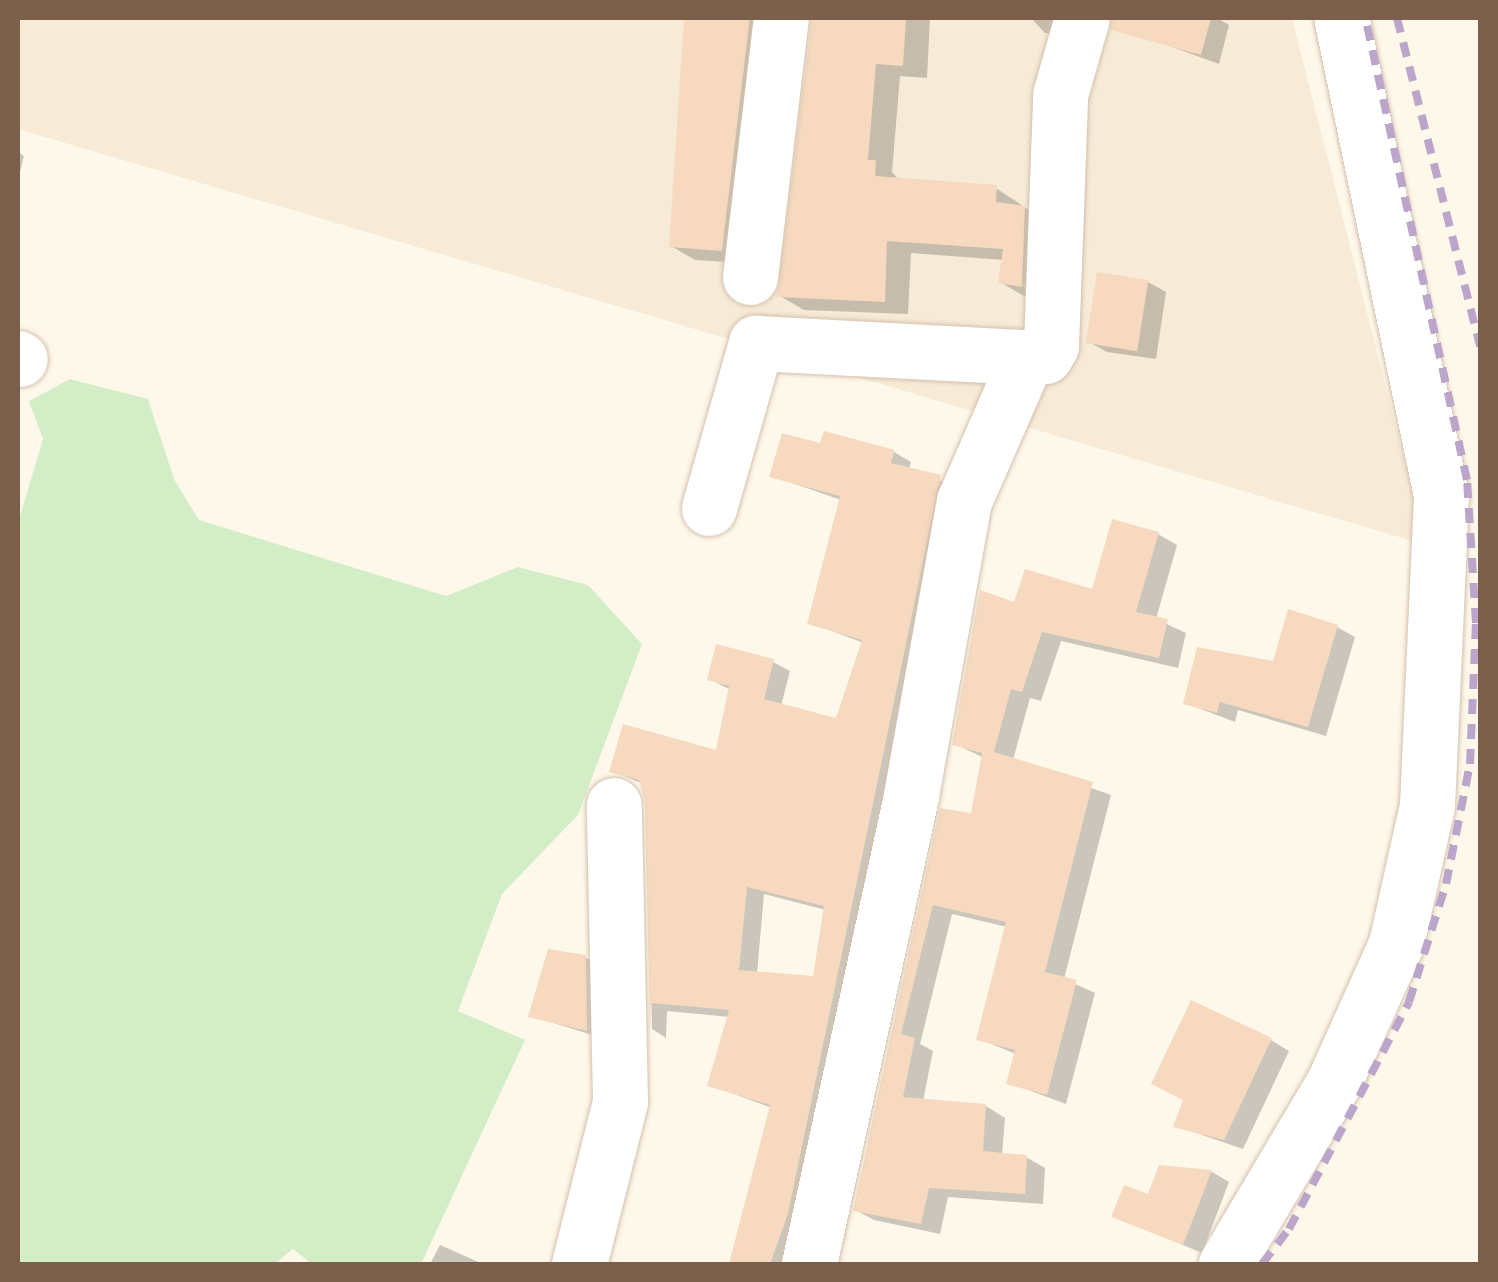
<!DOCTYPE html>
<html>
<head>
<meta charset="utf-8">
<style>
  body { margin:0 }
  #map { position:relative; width:1498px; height:1282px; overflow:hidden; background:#fef8ea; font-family:"Roboto Condensed",sans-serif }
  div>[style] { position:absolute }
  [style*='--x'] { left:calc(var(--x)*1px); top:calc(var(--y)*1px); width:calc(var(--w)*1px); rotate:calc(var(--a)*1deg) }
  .residential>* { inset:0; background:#f7ebd7 }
  .green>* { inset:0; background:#d3eec6 }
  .shadow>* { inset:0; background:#0003 }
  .building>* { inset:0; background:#f6d9bf; transform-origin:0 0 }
  .roads { filter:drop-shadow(0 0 2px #d3c0ad) drop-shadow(0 0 2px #d3c0ad) }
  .minor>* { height:55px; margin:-27.5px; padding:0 27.5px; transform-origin:27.5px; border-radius:27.5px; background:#fff }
  .rail>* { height:8px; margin-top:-4px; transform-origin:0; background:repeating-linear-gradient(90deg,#bca5cb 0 15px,transparent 0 25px) }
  span { translate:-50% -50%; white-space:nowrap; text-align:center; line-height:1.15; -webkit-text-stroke:9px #fffbf2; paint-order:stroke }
  .frame { position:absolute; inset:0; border:20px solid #7c5f4a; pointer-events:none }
</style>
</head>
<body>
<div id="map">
  <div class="residential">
    <i style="clip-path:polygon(18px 18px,1292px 18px,1426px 545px,18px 129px)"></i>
  </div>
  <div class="green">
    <i style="clip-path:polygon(70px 379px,148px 399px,174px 479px,199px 520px,446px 596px,518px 567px,588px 585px,642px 644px,578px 815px,502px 894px,458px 1011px,525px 1040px,421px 1264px,312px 1264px,293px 1249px,275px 1264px,18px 1264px,18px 523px,43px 439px,29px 401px)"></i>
  </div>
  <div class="shadow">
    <i style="clip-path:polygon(688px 18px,781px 18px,745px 263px,695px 260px,671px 246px)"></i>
    <i style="clip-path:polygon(814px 18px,930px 18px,927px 78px,900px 76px,892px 172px,899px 180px,996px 188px,1048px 223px,1045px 297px,1022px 284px,1035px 297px,1024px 296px,1000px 282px,1004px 260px,911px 253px,908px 314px,804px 310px,780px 296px)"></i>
    <i style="clip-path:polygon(1031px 18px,1069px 18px,1063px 33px,1045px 33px)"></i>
    <i style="clip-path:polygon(1151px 18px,1217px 18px,1229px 25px,1219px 64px,1145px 37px)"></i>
    <i style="clip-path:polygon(18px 152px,24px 156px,18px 180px)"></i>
    <i style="clip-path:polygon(1148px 282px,1166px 292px,1156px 359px,1107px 352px,1089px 342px)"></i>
    <i style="clip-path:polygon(evenodd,822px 446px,894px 452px,911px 462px,909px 470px,958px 487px,791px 1264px,731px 1264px,772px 1108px,710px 1085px,730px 1017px,667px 1011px,666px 1038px,652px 1029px,648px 803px,643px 784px,612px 771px,718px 754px,731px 690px,709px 679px,773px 662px,790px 671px,781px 706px,838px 721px,864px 643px,810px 623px,841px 500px,772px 476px,822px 446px,764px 894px,826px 910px,815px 979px,757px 974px,764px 894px)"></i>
    <i style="clip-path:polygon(1158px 534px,1177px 545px,1156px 619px,1186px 633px,1178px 668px,1061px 641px,1041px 701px,1030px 698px,1013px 760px,1111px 795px,1064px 979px,1095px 993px,1066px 1104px,1009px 1083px,1016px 1054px,979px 1039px,1007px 927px,952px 914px,920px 1044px,933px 1051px,923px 1101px,986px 1106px,1005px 1118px,1002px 1155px,1026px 1157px,1045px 1168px,1043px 1204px,948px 1197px,940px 1234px,874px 1220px,855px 1210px,942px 810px,973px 816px,984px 758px,955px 744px,1016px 605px,1094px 592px)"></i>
    <i style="clip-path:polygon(1337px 627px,1355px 637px,1326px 736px,1238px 710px,1235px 722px,1185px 703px,1275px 664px)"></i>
    <i style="clip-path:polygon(585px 957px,603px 968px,605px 1039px,531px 1016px)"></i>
    <i style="clip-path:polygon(1271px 1040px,1289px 1051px,1243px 1149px,1176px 1126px)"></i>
    <i style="clip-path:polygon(1160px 1168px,1212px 1172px,1229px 1182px,1202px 1253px,1114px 1216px,1149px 1197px)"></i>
    <i style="clip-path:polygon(440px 1245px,483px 1264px,430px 1264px)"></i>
  </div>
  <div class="building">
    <i style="clip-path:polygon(684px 18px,750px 18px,722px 251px,669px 247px)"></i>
    <i style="clip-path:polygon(812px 18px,906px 18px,903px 66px,876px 64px,868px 160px,876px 160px,875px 176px,997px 185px,996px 202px,1025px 206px,1022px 287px,998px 283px,1003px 249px,887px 241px,885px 302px,777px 297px)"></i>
    <i style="clip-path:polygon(1112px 18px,1211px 18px,1201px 55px,1111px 30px)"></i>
    <i style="left:1097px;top:272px;width:52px;height:72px;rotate:9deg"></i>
    <i style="clip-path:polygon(evenodd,824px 431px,895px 450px,891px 463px,941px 475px,788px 1214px,770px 1264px,729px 1264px,770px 1105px,707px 1086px,729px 1010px,651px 1003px,650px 1031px,645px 803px,639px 780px,609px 772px,623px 724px,716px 750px,729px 686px,707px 680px,716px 644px,774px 659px,764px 699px,836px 718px,862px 640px,807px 624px,840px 496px,769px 477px,782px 433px,820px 443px,824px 431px,747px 887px,824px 906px,813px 976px,739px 970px,747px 887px)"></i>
    <i style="clip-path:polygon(1112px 519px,1159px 532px,1136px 612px,1168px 619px,1159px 658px,1042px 632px,1022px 692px,1011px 689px,994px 752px,1093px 782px,1045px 972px,1077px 980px,1047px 1095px,1006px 1084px,1015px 1050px,976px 1040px,1006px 922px,933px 905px,901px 1034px,915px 1038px,903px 1097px,986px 1104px,983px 1151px,1027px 1155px,1025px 1194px,929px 1188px,921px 1224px,853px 1211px,940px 808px,971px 813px,982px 753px,952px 745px,980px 590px,1014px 602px,1025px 569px,1092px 589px)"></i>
    <i style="clip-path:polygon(1288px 609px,1338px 625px,1308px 727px,1220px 702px,1217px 713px,1183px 704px,1197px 647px,1273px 661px)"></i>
    <i style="clip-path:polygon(548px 949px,586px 955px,587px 1031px,528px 1017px)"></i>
    <i style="clip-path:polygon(1191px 1000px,1272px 1038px,1224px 1140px,1173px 1127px,1183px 1100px,1151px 1084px)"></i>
    <i style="clip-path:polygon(1159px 1165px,1212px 1170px,1183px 1245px,1111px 1217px,1124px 1185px,1148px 1194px)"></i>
  </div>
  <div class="roads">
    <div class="minor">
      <i style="--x:750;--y:277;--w:261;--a:-83.2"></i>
      <i style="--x:18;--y:358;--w:2;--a:27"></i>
      <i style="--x:709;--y:508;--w:172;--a:-74.1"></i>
      <i style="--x:756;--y:343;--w:271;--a:3"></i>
      <i style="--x:579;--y:1264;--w:167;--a:-75.8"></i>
      <i style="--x:620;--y:1102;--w:297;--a:-91.2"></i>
      <i style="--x:809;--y:1264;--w:480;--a:-77.7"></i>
      <i style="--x:911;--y:795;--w:299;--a:-79.8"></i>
      <i style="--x:964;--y:501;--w:157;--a:-66.4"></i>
      <i style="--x:1027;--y:357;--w:18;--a:-3"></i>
      <i style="--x:1045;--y:356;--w:12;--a:-59"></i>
      <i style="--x:1051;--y:346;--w:251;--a:-87.9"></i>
      <i style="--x:1060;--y:95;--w:80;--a:-74.1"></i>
      <i style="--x:1226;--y:1264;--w:212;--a:-59.3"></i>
      <i style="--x:1334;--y:1082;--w:151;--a:-65.8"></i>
      <i style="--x:1396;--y:944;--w:142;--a:-77.4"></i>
      <i style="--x:1427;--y:805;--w:310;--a:-87.4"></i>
      <i style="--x:1441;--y:495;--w:487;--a:-101.8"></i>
    </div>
  </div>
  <div class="rail">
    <i style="--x:1397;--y:18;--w:339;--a:75.8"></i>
    <i style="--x:1262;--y:1264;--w:44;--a:-52.4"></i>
    <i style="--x:1289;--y:1229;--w:257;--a:-62.1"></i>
    <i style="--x:1409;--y:1002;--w:124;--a:-72.6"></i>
    <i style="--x:1446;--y:884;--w:122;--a:-78.7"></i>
    <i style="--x:1470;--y:764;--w:141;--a:-87.6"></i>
    <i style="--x:1476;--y:623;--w:143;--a:-93.6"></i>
    <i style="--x:1467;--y:480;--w:473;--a:-102.4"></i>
  </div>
  <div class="frame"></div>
</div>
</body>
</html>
